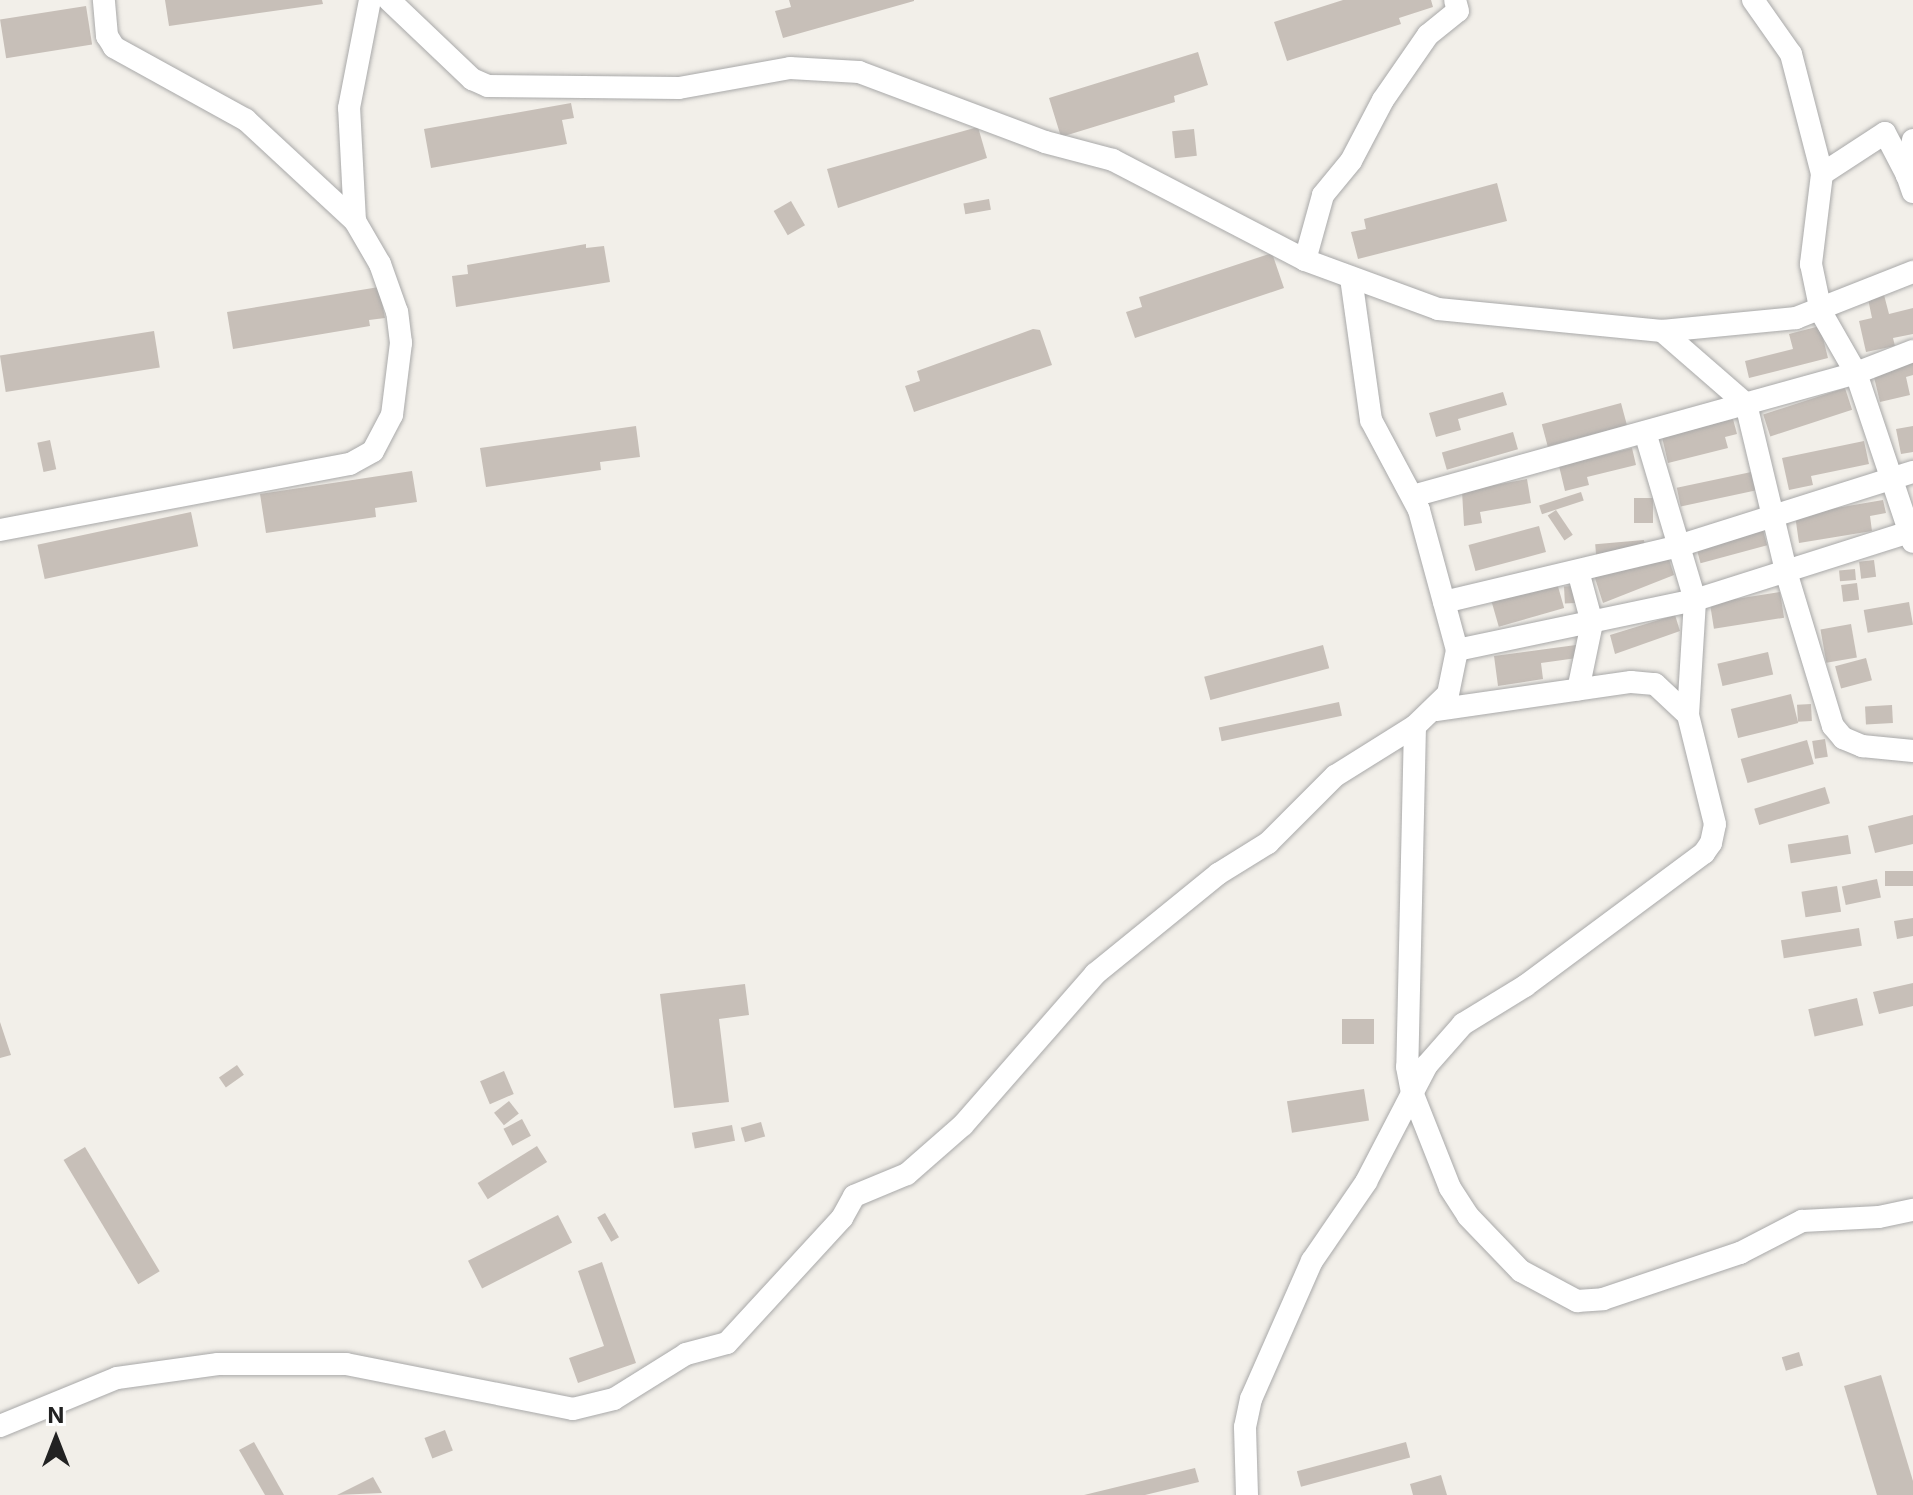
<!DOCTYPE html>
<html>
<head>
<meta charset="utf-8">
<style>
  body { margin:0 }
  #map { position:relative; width:1913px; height:1495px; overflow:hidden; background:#f2efe9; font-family:Inter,sans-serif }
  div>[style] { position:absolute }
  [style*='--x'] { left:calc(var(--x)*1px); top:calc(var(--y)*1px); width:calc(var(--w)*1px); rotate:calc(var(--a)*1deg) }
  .building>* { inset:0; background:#c7bfb8; transform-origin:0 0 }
  .roads { filter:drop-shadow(0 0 2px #a9a9a9) drop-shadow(0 0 2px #a9a9a9) }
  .minor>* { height:22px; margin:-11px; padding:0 11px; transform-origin:11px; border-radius:11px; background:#fff }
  span { translate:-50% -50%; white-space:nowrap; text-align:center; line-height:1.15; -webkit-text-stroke:6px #fff; paint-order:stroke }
  .north { position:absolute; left:16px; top:1399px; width:80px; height:80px; -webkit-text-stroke:6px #fff; paint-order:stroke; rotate:0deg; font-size:22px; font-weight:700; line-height:32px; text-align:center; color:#222 }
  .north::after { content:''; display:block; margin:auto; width:28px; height:36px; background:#222; clip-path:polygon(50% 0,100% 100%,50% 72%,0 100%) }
</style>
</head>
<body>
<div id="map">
  <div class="building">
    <i style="clip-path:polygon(165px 0,322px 0,323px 4px,169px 26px)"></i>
    <i style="clip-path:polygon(789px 0,914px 0,914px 1px,783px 38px,775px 11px,791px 7px)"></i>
    <i style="clip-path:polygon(1343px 0,1431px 0,1433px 7px,1399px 18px,1401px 24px,1287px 61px,1274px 22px)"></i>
    <i style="left:86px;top:6px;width:39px;height:87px;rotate:81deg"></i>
    <i style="clip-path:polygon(1198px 52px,1208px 85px,1174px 96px,1175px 102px,1061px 137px,1049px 98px)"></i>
    <i style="clip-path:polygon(571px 103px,574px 118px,562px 120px,567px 144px,431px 168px,424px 129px)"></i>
    <i style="clip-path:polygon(978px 127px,987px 158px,838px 208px,827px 169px)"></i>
    <i style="left:1194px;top:129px;width:27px;height:22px;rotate:84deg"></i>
    <i style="clip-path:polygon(1497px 183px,1507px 221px,1358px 259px,1351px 232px,1366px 229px,1364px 219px)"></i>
    <i style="left:989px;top:199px;width:11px;height:26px;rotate:80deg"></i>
    <i style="left:791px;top:201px;width:28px;height:20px;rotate:60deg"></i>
    <i style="clip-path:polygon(586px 244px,586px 248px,604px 246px,610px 282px,456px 307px,452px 276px,468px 274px,467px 265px)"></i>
    <i style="clip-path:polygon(1272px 253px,1284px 288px,1135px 338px,1126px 312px,1142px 307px,1139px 297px)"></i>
    <i style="clip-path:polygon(379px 287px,385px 318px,369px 320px,370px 326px,233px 349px,227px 312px)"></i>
    <i style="clip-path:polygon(1883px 291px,1889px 314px,1913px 308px,1913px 334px,1893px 338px,1895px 346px,1866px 352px,1859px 321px,1872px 318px,1867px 294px)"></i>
    <i style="clip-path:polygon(1820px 326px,1828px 358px,1749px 378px,1745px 361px,1793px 349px,1789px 334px)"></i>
    <i style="clip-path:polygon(1033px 329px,1040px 330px,1052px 365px,914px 412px,905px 386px,920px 381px,917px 371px)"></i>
    <i style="left:154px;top:331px;width:37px;height:156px;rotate:81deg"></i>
    <i style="clip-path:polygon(1913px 360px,1913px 375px,1906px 377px,1910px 395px,1880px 402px,1872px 369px)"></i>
    <i style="left:1845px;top:388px;width:23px;height:86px;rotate:72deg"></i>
    <i style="clip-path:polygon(1503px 392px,1507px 405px,1458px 419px,1461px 430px,1436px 437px,1429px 413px)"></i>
    <i style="left:1621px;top:403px;width:23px;height:82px;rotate:75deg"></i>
    <i style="clip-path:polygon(1733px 419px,1737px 434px,1725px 437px,1728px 448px,1668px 463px,1662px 437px)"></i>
    <i style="clip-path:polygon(636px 426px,640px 457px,600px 462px,601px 470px,486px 487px,480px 448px)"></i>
    <i style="clip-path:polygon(1913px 426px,1913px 452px,1901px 454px,1896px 429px)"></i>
    <i style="left:1513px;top:432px;width:18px;height:74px;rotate:74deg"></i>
    <i style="left:50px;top:440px;width:30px;height:13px;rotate:78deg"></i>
    <i style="clip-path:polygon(1864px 441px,1869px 464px,1811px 476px,1813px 485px,1789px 490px,1782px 458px)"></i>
    <i style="clip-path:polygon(1632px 448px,1636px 465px,1587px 477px,1589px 485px,1565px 491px,1559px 466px)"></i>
    <i style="clip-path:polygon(412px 471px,417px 502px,375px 508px,376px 517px,266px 533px,260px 494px)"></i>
    <i style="left:1756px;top:471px;width:19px;height:81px;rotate:78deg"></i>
    <i style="clip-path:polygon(1527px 479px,1531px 503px,1480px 512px,1482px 523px,1464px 526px,1462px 491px)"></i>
    <i style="left:1581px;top:492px;width:9px;height:44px;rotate:72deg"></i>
    <i style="left:1634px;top:498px;width:19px;height:25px"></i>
    <i style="clip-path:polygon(1883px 500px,1886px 513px,1870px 516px,1872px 531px,1799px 543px,1795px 515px)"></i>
    <i style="left:1556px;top:510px;width:30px;height:10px;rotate:56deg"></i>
    <i style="left:191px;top:512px;width:35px;height:157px;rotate:78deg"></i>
    <i style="left:1539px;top:526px;width:27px;height:73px;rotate:75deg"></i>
    <i style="left:1762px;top:526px;width:20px;height:69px;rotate:75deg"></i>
    <i style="left:1644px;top:540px;width:11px;height:49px;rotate:85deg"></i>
    <i style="clip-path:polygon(1667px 553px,1674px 575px,1603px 603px,1594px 575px)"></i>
    <i style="left:1874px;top:560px;width:17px;height:15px;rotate:83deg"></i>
    <i style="left:1855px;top:569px;width:11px;height:16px;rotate:85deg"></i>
    <i style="left:1557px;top:583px;width:26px;height:68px;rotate:74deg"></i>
    <i style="left:1857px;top:583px;width:17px;height:16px;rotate:83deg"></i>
    <i style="left:1574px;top:586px;width:17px;height:10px;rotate:87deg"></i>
    <i style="left:1780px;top:592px;width:26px;height:71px;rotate:81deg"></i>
    <i style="left:1909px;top:602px;width:23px;height:46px;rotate:80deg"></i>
    <i style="clip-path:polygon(1675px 615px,1680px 631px,1615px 654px,1610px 635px)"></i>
    <i style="left:1851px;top:624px;width:34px;height:31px;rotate:80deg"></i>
    <i style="left:1323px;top:645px;width:24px;height:123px;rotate:75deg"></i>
    <i style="clip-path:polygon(1576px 645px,1577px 658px,1541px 663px,1543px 679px,1498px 686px,1494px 656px)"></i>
    <i style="left:1768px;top:652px;width:23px;height:52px;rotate:77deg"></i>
    <i style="left:1866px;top:658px;width:23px;height:32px;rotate:75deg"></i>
    <i style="left:1791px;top:694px;width:30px;height:62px;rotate:76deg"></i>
    <i style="left:1339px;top:702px;width:14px;height:123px;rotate:78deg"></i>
    <i style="left:1811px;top:704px;width:17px;height:14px;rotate:87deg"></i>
    <i style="left:1892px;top:705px;width:18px;height:27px;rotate:87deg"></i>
    <i style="left:1825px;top:739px;width:18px;height:13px;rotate:81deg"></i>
    <i style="left:1807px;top:740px;width:25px;height:69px;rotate:74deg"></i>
    <i style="left:1825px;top:787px;width:17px;height:74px;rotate:73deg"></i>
    <i style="clip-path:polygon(1913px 815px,1913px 844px,1875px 853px,1868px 826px)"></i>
    <i style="left:1848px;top:835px;width:19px;height:61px;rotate:81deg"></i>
    <i style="left:1913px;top:871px;width:15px;height:28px;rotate:90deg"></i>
    <i style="left:1877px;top:879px;width:19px;height:36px;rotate:78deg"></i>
    <i style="left:1837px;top:886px;width:26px;height:36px;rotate:81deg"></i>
    <i style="clip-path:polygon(1913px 918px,1913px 936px,1897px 939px,1894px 921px)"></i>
    <i style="left:1859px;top:928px;width:18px;height:79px;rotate:81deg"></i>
    <i style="clip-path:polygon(1913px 983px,1913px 1006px,1879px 1014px,1873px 992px)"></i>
    <i style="clip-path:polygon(745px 984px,749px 1015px,719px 1019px,729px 1102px,674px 1108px,660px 994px)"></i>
    <i style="left:1857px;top:998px;width:28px;height:50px;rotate:77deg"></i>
    <i style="left:1374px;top:1019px;width:25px;height:32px;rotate:90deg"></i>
    <i style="clip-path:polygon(0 1022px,11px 1055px,0 1058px)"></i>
    <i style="left:237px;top:1065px;width:12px;height:22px;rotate:55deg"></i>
    <i style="left:504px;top:1071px;width:25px;height:26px;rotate:67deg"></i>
    <i style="left:1364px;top:1089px;width:32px;height:78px;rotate:81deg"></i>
    <i style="left:509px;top:1101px;width:16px;height:19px;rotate:52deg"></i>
    <i style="left:522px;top:1119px;width:19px;height:21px;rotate:62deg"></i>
    <i style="left:761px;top:1122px;width:15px;height:21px;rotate:74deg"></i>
    <i style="left:732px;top:1125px;width:16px;height:41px;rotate:79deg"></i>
    <i style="left:537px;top:1146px;width:19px;height:70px;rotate:58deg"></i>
    <i style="left:85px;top:1147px;width:145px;height:25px;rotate:59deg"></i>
    <i style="left:605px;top:1213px;width:28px;height:9px;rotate:60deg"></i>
    <i style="left:558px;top:1215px;width:31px;height:101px;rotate:63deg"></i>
    <i style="clip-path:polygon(602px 1262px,636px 1363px,578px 1383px,569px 1358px,604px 1346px,578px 1271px)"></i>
    <i style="left:1799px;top:1352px;width:14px;height:18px;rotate:73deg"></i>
    <i style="clip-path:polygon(1881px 1375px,1913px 1481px,1913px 1495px,1877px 1495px,1844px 1386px)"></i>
    <i style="left:445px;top:1430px;width:22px;height:22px;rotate:69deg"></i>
    <i style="clip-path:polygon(254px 1442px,284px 1495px,265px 1495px,239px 1450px)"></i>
    <i style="left:1406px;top:1442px;width:16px;height:113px;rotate:75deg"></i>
    <i style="clip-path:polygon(1195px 1468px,1199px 1482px,1145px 1495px,1084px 1495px)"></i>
    <i style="clip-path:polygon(1441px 1475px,1447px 1495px,1413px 1495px,1410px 1484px)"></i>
    <i style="clip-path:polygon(373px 1477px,382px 1493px,337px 1495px)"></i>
  </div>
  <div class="roads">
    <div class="minor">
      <i style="--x:389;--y:0;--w:115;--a:43.6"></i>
      <i style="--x:472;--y:79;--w:17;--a:24"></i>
      <i style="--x:488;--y:86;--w:191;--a:0.6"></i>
      <i style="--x:679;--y:88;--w:113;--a:-10.2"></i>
      <i style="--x:790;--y:68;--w:69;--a:3.3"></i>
      <i style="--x:859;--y:72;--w:199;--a:20.6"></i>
      <i style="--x:1045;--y:142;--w:70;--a:14.8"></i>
      <i style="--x:1113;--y:160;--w:216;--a:27.5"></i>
      <i style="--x:1305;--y:260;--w:142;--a:20.2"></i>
      <i style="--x:1438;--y:309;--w:225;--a:5.6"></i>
      <i style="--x:1662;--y:331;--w:135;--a:-5.5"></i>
      <i style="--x:1796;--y:318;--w:126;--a:-21.5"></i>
      <i style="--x:1753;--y:0;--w:66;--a:54.9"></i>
      <i style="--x:1791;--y:54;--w:124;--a:75.5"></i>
      <i style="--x:1822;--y:174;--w:91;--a:97"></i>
      <i style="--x:1811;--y:264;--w:49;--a:78.2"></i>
      <i style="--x:1821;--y:312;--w:70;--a:60.2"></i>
      <i style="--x:1856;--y:373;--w:178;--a:71.4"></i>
      <i style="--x:1913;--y:140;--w:36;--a:100"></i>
      <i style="--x:1907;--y:175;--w:18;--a:71"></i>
      <i style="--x:1822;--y:174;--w:75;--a:-33.1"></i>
      <i style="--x:1885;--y:133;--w:47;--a:62.4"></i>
      <i style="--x:355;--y:221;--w:113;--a:-93"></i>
      <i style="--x:349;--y:108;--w:110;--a:-79"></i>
      <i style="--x:1305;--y:260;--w:67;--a:-74.5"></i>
      <i style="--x:1323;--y:195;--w:44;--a:-50.5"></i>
      <i style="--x:1351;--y:161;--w:69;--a:-62.3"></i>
      <i style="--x:1383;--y:100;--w:79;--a:-55.3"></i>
      <i style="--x:1428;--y:35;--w:38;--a:-39"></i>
      <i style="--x:1458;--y:11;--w:11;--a:-105"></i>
      <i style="--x:1662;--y:331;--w:111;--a:41"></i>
      <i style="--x:1746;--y:404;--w:176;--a:76.5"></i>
      <i style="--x:1787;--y:575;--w:158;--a:73.1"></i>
      <i style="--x:1833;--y:726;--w:16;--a:50"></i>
      <i style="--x:1843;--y:738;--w:21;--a:23"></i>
      <i style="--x:1862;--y:746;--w:51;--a:5.6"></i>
      <i style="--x:1413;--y:496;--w:460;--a:-15.5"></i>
      <i style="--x:1856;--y:373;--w:61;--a:-21.1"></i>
      <i style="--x:0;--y:530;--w:356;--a:-10.7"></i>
      <i style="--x:350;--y:464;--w:26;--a:-29"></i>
      <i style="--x:373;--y:451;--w:41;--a:-62.2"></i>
      <i style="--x:392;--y:415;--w:73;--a:-82.9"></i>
      <i style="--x:401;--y:343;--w:31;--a:-97"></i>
      <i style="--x:397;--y:312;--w:51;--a:-109.5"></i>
      <i style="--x:380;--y:264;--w:50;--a:-120.2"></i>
      <i style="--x:355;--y:221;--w:149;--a:-137.2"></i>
      <i style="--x:246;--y:120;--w:151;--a:-151.1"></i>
      <i style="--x:114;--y:47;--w:13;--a:-122"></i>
      <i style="--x:107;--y:36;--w:36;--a:-95"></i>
      <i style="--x:1578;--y:571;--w:54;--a:74.9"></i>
      <i style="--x:1592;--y:623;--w:68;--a:101.8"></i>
      <i style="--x:1444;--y:602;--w:237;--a:-13.4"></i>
      <i style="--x:1675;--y:547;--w:250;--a:-17.5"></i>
      <i style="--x:1457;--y:650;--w:243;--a:-11.9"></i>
      <i style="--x:1695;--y:600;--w:229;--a:-17.6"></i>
      <i style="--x:1436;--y:710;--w:197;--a:-8.2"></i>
      <i style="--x:1631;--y:682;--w:24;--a:5"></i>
      <i style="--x:1655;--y:684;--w:45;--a:43.2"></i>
      <i style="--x:1415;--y:726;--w:341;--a:91.3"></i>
      <i style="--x:1407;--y:1067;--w:25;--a:79"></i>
      <i style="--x:1412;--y:1092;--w:103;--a:68.4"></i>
      <i style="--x:1450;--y:1188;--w:33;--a:57"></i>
      <i style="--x:1468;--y:1216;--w:76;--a:46.1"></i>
      <i style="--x:1521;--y:1271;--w:64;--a:28.2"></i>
      <i style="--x:1577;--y:1301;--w:26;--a:-4"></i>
      <i style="--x:1603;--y:1299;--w:145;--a:-18.6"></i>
      <i style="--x:1740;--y:1253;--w:70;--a:-27.3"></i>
      <i style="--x:1802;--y:1221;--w:77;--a:-3"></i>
      <i style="--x:1879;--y:1217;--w:35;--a:-12"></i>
      <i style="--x:0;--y:1426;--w:126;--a:-22.3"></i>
      <i style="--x:117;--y:1378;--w:102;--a:-7.9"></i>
      <i style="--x:218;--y:1364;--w:128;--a:0"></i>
      <i style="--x:346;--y:1364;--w:231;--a:11.2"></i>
      <i style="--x:573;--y:1409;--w:42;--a:-13.7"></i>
      <i style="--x:614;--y:1399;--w:85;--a:-32"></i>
      <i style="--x:686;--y:1354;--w:42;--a:-15"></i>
      <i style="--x:727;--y:1343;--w:170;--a:-47.4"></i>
      <i style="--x:842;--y:1218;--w:25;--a:-61"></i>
      <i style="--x:854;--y:1196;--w:57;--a:-22.5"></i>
      <i style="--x:907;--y:1174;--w:74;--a:-41.2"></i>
      <i style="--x:963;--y:1125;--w:201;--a:-48.8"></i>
      <i style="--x:1095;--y:974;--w:159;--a:-39.1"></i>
      <i style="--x:1218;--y:874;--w:59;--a:-31.8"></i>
      <i style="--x:1268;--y:843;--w:95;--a:-45"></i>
      <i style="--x:1335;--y:776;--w:94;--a:-32"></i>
      <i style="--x:1415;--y:726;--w:46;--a:-44.1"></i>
      <i style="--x:1448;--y:694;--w:45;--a:-78.4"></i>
      <i style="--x:1457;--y:650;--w:145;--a:-105.2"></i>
      <i style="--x:1419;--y:510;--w:102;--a:-118.1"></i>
      <i style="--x:1371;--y:420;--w:143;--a:-98"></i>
      <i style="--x:1247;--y:1495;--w:68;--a:-91.7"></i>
      <i style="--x:1245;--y:1427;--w:29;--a:-78"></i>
      <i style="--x:1251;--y:1399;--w:151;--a:-66.2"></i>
      <i style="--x:1312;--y:1261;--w:96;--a:-55.6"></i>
      <i style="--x:1366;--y:1182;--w:132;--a:-62.5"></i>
      <i style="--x:1427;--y:1065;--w:55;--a:-48.7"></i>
      <i style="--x:1463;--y:1024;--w:73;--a:-31.5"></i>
      <i style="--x:1525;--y:986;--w:223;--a:-36.6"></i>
      <i style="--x:1704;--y:853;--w:12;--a:-55"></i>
      <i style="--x:1711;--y:843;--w:19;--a:-78"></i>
      <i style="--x:1715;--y:824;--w:112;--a:-103.9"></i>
      <i style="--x:1688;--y:715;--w:115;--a:-86.5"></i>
      <i style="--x:1695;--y:600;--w:175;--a:-106.6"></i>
    </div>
  </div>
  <div class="north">N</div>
</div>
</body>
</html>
